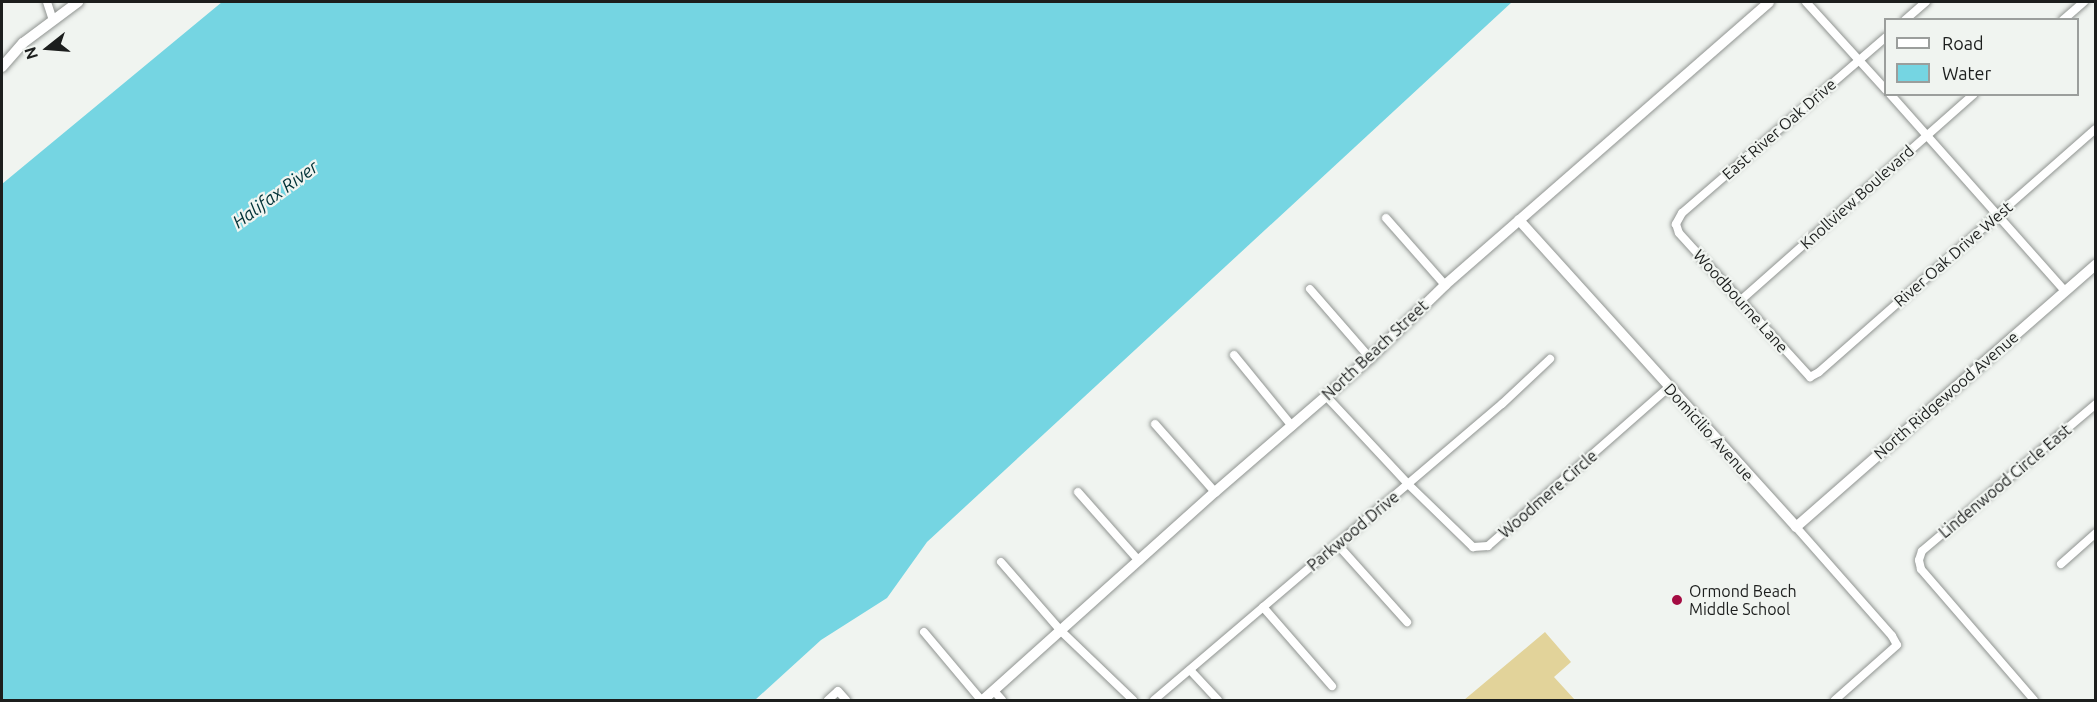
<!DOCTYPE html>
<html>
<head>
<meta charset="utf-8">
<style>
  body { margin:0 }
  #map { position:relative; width:2097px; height:702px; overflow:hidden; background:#f0f4f0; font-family:Ubuntu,sans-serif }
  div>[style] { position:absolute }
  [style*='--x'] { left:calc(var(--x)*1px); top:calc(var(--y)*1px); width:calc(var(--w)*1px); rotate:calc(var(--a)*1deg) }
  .green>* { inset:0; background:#e2d39a }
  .water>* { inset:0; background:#75d5e2 }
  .roads { filter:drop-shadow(0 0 2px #909491) drop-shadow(0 0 2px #909491) }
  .minor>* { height:8px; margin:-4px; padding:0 4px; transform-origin:4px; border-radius:4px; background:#fff }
  .tertiary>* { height:10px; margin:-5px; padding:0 5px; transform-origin:5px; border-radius:5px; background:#fff }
  .dots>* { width:16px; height:16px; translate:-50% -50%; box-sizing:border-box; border:3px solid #f0f4f0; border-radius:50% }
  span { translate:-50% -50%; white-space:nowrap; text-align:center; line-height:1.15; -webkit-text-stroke:4.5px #f0f4f0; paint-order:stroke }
  .street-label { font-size:16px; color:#1c1e1d }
  .poi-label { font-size:16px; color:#1c1e1d }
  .left { translate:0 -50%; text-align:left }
  .water-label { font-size:18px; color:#003136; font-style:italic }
  .frame { position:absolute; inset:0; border:3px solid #1c1e1d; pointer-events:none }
  .legend { position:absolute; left:1884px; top:18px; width:195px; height:78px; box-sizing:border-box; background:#f0f4f0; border:2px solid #9b9e9c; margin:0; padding:8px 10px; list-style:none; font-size:18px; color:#1c1e1d }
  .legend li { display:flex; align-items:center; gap:12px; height:30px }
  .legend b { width:30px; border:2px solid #9b9e9c }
  .north { position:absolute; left:18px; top:18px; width:60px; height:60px; -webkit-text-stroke:4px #f0f4f0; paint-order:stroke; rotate:253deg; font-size:16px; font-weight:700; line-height:24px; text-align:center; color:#1c1e1d }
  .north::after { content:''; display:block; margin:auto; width:21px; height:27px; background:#1c1e1d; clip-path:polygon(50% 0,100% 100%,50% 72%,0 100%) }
</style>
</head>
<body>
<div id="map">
  <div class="green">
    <i style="clip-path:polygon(1545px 632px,1571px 662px,1554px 677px,1575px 700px,1464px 700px)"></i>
  </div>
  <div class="water">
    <i style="clip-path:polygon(222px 2px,1512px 2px,927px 542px,887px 598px,821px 640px,755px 700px,2px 700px,2px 184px)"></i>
  </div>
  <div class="roads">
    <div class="minor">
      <i style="--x:47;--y:2;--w:19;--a:72"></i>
      <i style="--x:1806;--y:2;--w:119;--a:47.7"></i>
      <i style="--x:1905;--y:20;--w:28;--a:-41"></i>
      <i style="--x:2063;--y:20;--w:28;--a:-41"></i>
      <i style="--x:1886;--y:37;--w:269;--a:139.2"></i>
      <i style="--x:1682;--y:213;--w:13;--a:119"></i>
      <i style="--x:1676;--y:224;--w:9;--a:72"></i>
      <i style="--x:1679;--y:233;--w:195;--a:47.7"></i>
      <i style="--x:1810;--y:377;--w:10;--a:-29"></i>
      <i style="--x:1819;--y:372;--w:368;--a:-41.3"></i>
      <i style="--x:1890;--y:94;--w:264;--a:48.4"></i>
      <i style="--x:1386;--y:218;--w:89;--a:48.6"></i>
      <i style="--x:1310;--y:289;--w:91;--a:49"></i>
      <i style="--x:1741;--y:300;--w:311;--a:-41.5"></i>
      <i style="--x:1234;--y:355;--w:92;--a:50.8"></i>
      <i style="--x:1326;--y:396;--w:120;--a:47"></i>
      <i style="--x:1408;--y:484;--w:91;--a:44.1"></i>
      <i style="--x:1473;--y:547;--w:15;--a:-4"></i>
      <i style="--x:1488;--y:546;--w:241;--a:-41.3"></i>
      <i style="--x:1155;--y:424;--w:91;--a:48.6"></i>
      <i style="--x:1078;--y:492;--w:92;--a:48.5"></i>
      <i style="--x:1796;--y:527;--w:145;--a:48.6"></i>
      <i style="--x:1892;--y:636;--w:10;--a:61"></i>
      <i style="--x:1897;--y:645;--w:83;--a:138.4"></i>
      <i style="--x:1337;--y:544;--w:105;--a:48.1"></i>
      <i style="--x:1001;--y:562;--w:91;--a:49"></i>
      <i style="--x:1061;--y:631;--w:100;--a:43.8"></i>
      <i style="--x:2061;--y:564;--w:47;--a:-41.5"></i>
      <i style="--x:1263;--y:607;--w:105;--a:48.9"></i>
      <i style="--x:924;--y:632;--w:89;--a:50"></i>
      <i style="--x:1190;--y:670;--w:41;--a:47"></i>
      <i style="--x:994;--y:691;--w:12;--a:48"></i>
      <i style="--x:828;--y:700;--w:13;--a:-42"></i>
      <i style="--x:838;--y:691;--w:12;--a:48"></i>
      <i style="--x:1154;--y:700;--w:457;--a:-40.4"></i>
      <i style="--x:1502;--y:404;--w:66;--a:-43.2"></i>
      <i style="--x:2034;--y:700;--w:173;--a:-130.8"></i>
      <i style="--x:1921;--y:569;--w:9;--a:-103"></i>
      <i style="--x:1919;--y:560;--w:9;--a:-72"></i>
      <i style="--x:1922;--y:551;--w:228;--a:-40.2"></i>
    </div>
    <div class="tertiary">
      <i style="--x:2;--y:67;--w:32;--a:-49"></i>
      <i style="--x:23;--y:43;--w:69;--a:-36.7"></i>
      <i style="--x:1519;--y:220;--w:413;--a:47.9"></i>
      <i style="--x:1796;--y:527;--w:399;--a:-41.2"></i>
      <i style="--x:983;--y:700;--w:312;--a:-41.9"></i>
      <i style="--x:1215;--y:492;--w:205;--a:-40.8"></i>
      <i style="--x:1370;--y:358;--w:105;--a:-44.2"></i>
      <i style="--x:1445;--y:285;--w:430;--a:-41.1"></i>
    </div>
  </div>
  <div class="dots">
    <i style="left:1677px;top:600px;background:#a40b42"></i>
  </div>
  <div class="street-label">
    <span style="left:1779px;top:129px;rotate:-41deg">East River Oak Drive</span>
    <span style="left:1857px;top:197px;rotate:-42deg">Knollview Boulevard</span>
    <span style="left:1953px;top:254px;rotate:-41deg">River Oak Drive West</span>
    <span style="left:1741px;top:301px;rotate:48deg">Woodbourne Lane</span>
    <span style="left:1375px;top:350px;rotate:-43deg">North Beach Street</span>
    <span style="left:1946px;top:395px;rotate:-41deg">North Ridgewood Avenue</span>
    <span style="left:1709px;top:432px;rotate:48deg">Domicilio Avenue</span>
    <span style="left:2005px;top:481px;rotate:-40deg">Lindenwood Circle East</span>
    <span style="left:1548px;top:494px;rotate:-41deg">Woodmere Circle</span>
    <span style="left:1353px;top:531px;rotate:-40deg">Parkwood Drive</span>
  </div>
  <div class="poi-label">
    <span class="left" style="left:1689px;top:600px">Ormond Beach<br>Middle School</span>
  </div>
  <div class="water-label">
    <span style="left:275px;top:194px;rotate:-36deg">Halifax River</span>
  </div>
  <div class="frame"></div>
  <ul class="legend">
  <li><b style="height:8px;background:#fff"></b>Road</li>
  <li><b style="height:16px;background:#75d5e2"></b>Water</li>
  </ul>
  <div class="north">N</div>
</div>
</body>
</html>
